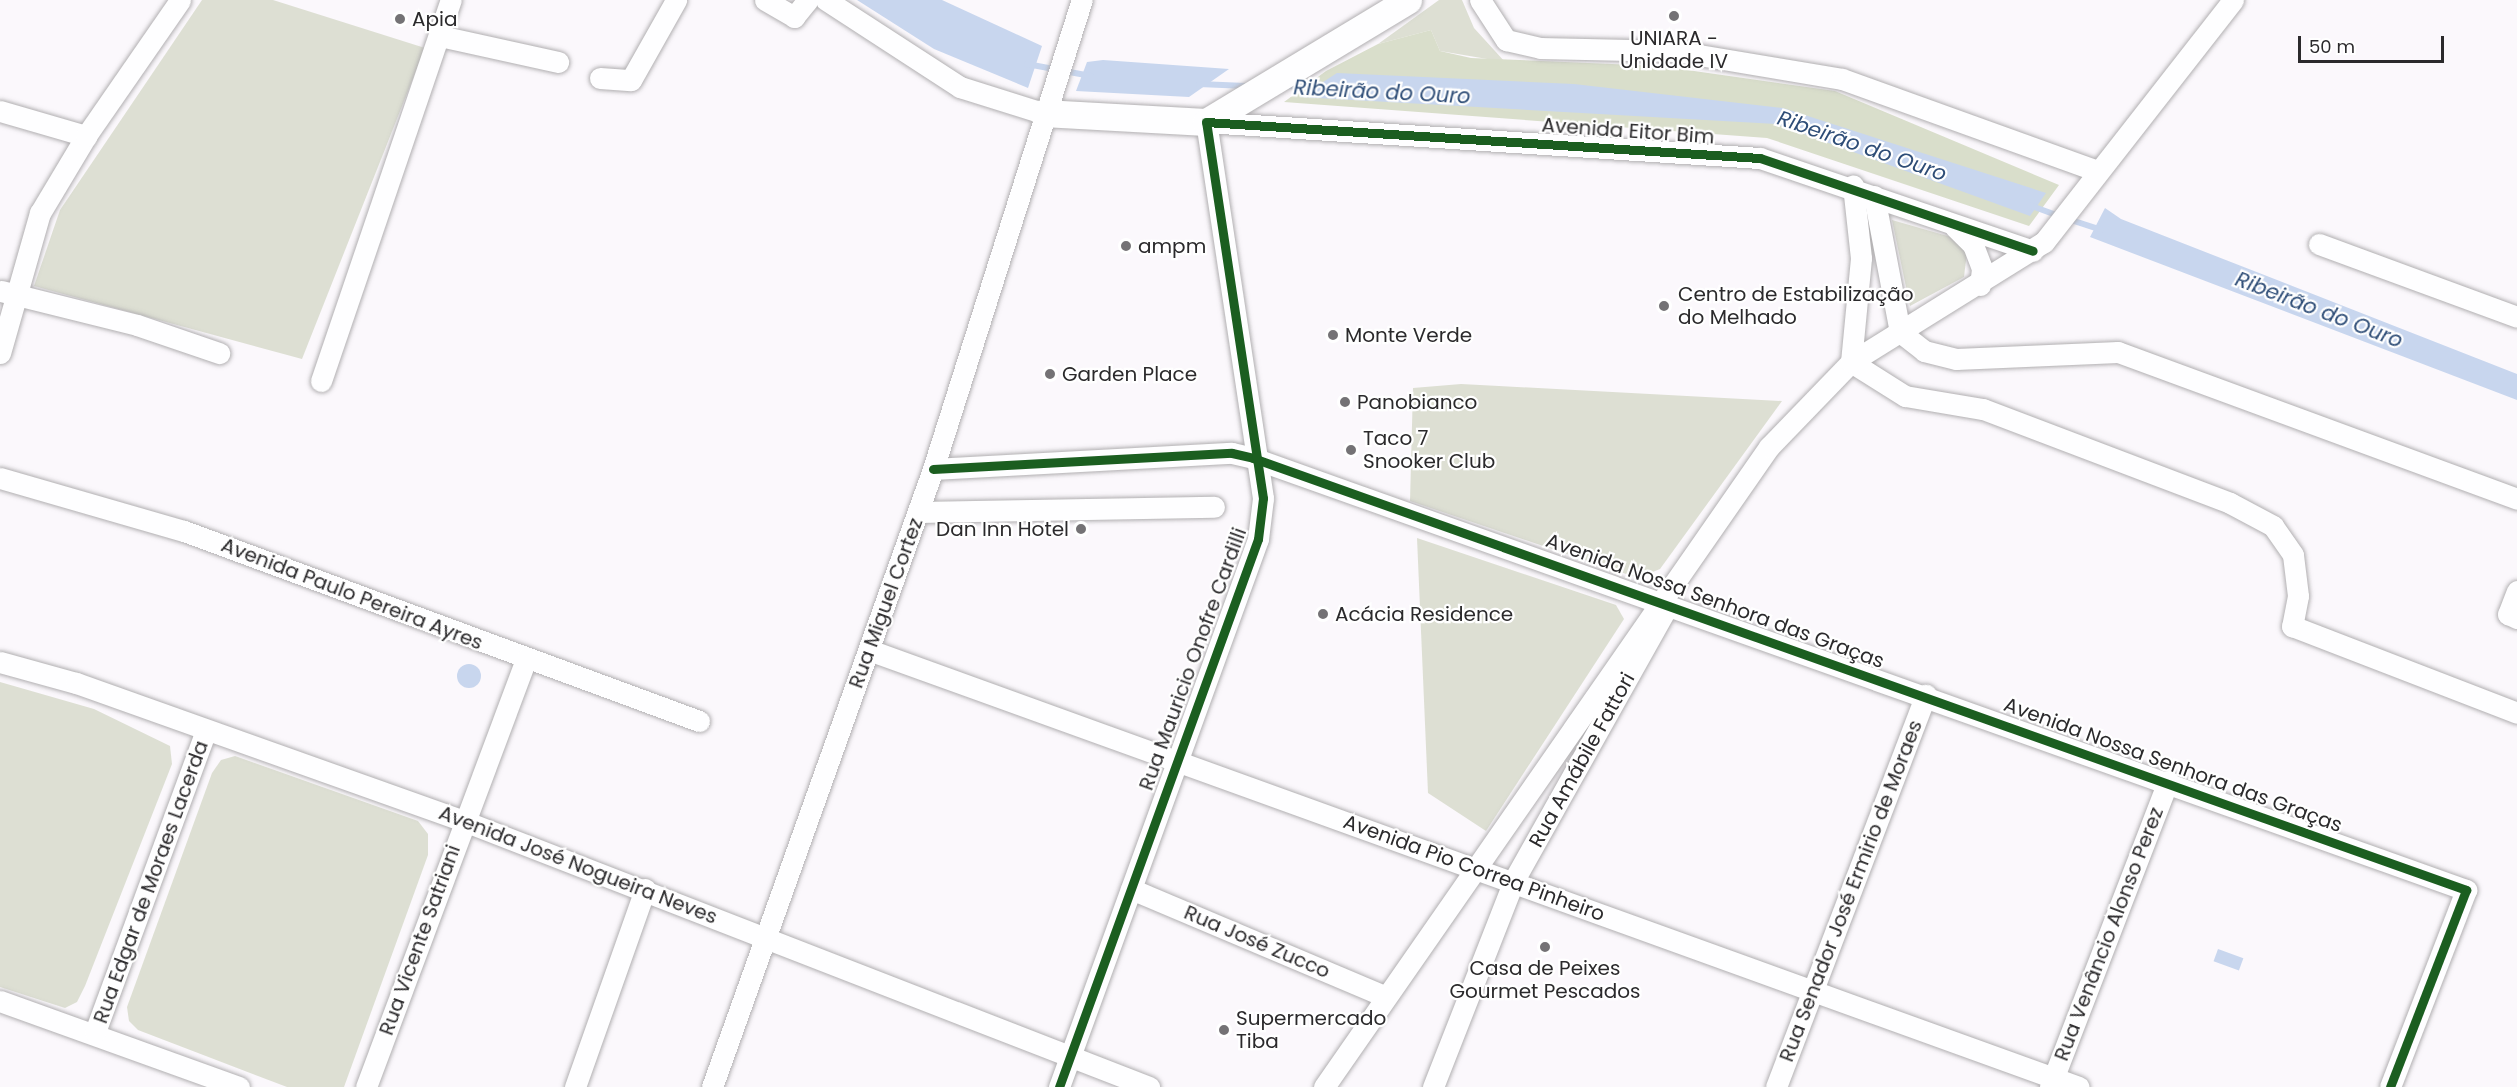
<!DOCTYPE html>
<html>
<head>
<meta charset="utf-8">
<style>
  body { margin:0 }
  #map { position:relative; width:2517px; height:1087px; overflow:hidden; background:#fbf8fc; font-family:Poppins,sans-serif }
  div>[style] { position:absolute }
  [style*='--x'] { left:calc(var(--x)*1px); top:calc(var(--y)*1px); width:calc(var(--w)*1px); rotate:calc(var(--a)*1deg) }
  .green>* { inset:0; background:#dddfd3 }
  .forest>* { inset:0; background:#d9decb }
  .water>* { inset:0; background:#c8d6ee; transform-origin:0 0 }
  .round { border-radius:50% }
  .stream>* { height:6px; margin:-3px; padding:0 3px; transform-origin:3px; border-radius:3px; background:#c8d6ee }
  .roads { filter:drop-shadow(0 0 2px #b1afb1) drop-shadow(0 0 2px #b1afb1) }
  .minor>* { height:21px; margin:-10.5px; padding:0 10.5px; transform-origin:10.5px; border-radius:10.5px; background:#fefeff }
  .major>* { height:27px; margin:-13.5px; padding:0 13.5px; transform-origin:13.5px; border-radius:13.5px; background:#fefeff }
  .cycleway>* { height:9px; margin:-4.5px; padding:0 4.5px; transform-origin:4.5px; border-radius:4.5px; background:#1b5e20 }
  .dots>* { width:16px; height:16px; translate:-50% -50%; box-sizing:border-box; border:3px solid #fff; border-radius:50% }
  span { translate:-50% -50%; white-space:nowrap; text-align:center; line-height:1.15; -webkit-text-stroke:4.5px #fff; paint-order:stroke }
  .poi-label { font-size:20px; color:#2b2a2c }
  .left { translate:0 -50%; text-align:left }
  .right { translate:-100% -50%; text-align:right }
  .street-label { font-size:20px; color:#2b2a2c }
  .water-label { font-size:21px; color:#2e4d77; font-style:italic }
  .scale { position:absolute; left:2298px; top:36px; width:146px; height:27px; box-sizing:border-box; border:3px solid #2b2a2c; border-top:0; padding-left:8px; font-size:18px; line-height:21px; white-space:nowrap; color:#2b2a2c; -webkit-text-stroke:4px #fff; paint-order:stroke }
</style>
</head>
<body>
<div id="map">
  <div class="green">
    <i style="clip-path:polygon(202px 0,273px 0,425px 48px,302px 359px,34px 286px,60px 210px)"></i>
    <i style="clip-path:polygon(1439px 0,1462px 0,1474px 28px,1505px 62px,1440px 51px,1431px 30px,1378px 44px)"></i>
    <i style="clip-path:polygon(1892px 220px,1951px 237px,1967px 252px,1964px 277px,1910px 306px)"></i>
    <i style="clip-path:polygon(1461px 384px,1499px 386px,1782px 401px,1660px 569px,1638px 578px,1410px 501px,1413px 388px)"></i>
    <i style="clip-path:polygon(1417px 538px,1616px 605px,1624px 619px,1486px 831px,1428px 793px)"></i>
    <i style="clip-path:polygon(0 682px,94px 709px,170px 746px,172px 764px,85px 986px,77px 1002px,65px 1008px,0 987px)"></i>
    <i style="clip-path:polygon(235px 756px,418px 821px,428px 834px,428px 855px,344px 1087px,287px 1087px,138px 1030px,129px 1021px,127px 1007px,212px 773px,221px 760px)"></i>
  </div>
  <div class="forest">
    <i style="clip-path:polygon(1431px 30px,1440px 51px,1471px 58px,1659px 66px,1835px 91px,2059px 185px,2029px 226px,1767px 138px,1284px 102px,1326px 71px,1378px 44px)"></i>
  </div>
  <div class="water">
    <i style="clip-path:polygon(857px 0,942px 0,1042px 46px,1028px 88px,934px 49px)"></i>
    <i style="clip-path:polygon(1103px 60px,1229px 69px,1189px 97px,1076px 91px,1087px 62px)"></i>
    <i style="clip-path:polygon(1337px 73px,1574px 84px,1783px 108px,2046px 193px,2030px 216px,1776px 124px,1300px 97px)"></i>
    <i style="clip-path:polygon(2105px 208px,2121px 219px,2517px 374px,2517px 400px,2090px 237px)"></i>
    <i class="round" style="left:457px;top:664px;width:24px;height:24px"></i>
    <i style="left:2218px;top:949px;width:27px;height:13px;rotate:20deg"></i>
  </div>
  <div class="stream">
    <i style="--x:1027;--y:64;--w:65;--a:10.6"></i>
    <i style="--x:1199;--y:84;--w:47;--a:2.4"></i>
    <i style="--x:1283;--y:86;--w:38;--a:2"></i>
    <i style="--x:2029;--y:205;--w:32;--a:20"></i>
    <i style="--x:2068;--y:219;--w:35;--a:18"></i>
  </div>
  <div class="roads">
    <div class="minor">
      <i style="--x:765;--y:0;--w:34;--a:30"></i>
      <i style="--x:794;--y:17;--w:22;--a:-51"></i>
      <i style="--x:826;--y:0;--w:160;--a:33"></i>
      <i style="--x:960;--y:87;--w:87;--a:17.4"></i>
      <i style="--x:1480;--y:0;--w:48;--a:57"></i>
      <i style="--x:1506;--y:40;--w:35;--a:13"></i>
      <i style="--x:1540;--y:48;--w:135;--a:1.3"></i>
      <i style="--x:1675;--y:51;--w:169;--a:9.5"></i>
      <i style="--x:1842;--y:79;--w:271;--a:19.8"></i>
      <i style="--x:440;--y:36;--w:121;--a:12.4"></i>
      <i style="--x:600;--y:78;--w:31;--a:4"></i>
      <i style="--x:631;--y:80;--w:92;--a:-60.6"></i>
      <i style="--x:0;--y:111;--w:90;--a:16.2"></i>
      <i style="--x:1874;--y:196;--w:138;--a:79.2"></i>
      <i style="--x:1955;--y:227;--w:25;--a:45"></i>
      <i style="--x:1973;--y:245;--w:26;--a:69"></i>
      <i style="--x:1982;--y:269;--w:16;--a:97"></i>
      <i style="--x:2319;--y:244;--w:211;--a:20.2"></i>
      <i style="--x:1;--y:291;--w:140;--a:14"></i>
      <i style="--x:137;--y:325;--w:87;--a:18.9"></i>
      <i style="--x:1900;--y:332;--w:31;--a:38"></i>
      <i style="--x:1924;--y:351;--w:33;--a:14"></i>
      <i style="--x:1956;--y:359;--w:162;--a:-2.5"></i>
      <i style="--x:2118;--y:352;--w:425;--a:20.2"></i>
      <i style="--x:0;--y:353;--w:146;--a:-74.1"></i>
      <i style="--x:40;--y:213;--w:90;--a:-59.1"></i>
      <i style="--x:86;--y:136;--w:165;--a:-55.3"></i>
      <i style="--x:1851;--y:362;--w:64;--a:32.2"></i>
      <i style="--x:1905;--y:396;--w:79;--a:9.5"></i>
      <i style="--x:1983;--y:409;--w:264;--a:20.8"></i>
      <i style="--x:2230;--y:503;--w:49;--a:28.1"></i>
      <i style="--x:2273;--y:526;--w:35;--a:55"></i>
      <i style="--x:2293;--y:555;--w:41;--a:83"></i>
      <i style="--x:2298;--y:596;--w:31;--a:101"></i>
      <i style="--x:2292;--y:626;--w:241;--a:21.1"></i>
      <i style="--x:1851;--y:362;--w:104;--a:-84.5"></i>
      <i style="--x:1861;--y:258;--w:73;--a:-96.3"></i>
      <i style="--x:321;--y:381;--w:403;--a:-71.2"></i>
      <i style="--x:933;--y:469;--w:299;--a:-3.1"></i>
      <i style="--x:1232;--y:453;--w:22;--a:13"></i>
      <i style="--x:1253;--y:458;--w:1288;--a:19.6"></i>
      <i style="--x:2466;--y:890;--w:211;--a:111.1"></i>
      <i style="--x:0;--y:478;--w:191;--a:16.1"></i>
      <i style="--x:184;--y:531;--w:549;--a:20.25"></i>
      <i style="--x:918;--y:512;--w:296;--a:-1"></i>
      <i style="--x:2517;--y:591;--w:25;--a:111"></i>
      <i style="--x:2508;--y:614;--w:10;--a:24"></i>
      <i style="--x:869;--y:650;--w:1286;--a:19.86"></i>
      <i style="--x:0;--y:662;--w:79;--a:15.4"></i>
      <i style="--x:76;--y:683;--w:412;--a:19.6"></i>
      <i style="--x:464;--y:821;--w:735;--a:21.22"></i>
      <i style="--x:1131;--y:889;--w:275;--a:22.9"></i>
      <i style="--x:0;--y:1001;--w:254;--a:19.8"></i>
      <i style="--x:95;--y:1032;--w:321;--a:-69.8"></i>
      <i style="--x:366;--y:1087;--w:457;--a:-69.5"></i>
      <i style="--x:575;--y:1087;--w:210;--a:-70.5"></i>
      <i style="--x:712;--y:1087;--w:656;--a:-70.32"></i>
      <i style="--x:933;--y:469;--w:492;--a:-72.4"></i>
      <i style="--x:1059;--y:1087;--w:583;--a:-70.04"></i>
      <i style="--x:1258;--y:539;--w:41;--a:-83"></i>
      <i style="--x:1263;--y:498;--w:380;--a:-98.6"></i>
      <i style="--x:1206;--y:122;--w:555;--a:3.72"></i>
      <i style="--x:1760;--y:158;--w:288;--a:18.8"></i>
      <i style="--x:1324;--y:1087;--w:780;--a:-55.19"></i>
      <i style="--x:1769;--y:447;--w:118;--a:-46"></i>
      <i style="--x:1851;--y:362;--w:227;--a:-31.9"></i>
      <i style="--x:2044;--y:242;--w:307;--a:-52"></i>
      <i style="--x:1433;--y:1087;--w:222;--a:-68.6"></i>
      <i style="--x:1514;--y:880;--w:308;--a:-60.7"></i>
      <i style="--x:1776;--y:1087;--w:420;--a:-69.1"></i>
      <i style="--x:2050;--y:1087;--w:328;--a:-68.9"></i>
    </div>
    <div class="major">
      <i style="--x:1043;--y:113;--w:163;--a:3.2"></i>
      <i style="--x:1206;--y:122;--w:236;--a:-31.1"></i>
    </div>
  </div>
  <div class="cycleway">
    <i style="--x:933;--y:469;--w:299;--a:-3.1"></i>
    <i style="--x:1232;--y:453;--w:22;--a:13"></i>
    <i style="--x:1253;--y:458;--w:1288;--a:19.6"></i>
    <i style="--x:2466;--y:890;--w:211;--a:111.1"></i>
    <i style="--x:1059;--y:1087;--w:583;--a:-70.04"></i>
    <i style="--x:1258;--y:539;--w:41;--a:-83"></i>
    <i style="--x:1263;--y:498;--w:380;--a:-98.6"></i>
    <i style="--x:1206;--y:122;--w:555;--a:3.72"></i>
    <i style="--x:1760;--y:158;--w:288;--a:18.8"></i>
  </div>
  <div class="dots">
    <i style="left:1674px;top:16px;background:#747275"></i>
    <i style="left:400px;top:19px;background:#747275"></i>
    <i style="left:1126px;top:246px;background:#747275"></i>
    <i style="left:1664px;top:306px;background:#747275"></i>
    <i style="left:1333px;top:335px;background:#747275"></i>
    <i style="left:1050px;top:374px;background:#747275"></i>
    <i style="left:1345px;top:402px;background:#747275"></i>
    <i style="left:1351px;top:450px;background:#747275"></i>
    <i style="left:1081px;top:529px;background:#747275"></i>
    <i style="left:1323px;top:614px;background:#747275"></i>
    <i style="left:1545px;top:947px;background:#747275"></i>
    <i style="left:1224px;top:1030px;background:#747275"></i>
  </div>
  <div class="poi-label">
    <span class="left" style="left:412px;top:19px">Apia</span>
    <span style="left:1674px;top:50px">UNIARA -<br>Unidade IV</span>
    <span class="left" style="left:1138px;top:246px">ampm</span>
    <span class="left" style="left:1678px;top:306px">Centro de Estabilização<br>do Melhado</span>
    <span class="left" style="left:1345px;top:335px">Monte Verde</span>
    <span class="left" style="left:1062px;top:374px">Garden Place</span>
    <span class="left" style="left:1357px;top:402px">Panobianco</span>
    <span class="left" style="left:1363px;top:450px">Taco 7<br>Snooker Club</span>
    <span class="right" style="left:1069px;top:529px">Dan Inn Hotel</span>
    <span class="left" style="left:1335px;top:614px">Acácia Residence</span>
    <span style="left:1545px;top:980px">Casa de Peixes<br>Gourmet Pescados</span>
    <span class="left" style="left:1236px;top:1030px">Supermercado<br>Tiba</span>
  </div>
  <div class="street-label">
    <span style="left:1628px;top:131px;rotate:4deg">Avenida Eitor Bim</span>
    <span style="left:352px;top:594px;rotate:21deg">Avenida Paulo Pereira Ayres</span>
    <span style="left:1715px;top:601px;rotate:20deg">Avenida Nossa Senhora das Graças</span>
    <span style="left:886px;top:603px;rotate:-70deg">Rua Miguel Cortez</span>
    <span style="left:1193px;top:659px;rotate:-70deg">Rua Mauricio Onofre Cardilli</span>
    <span style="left:1582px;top:760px;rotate:-61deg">Rua Amábile Fattori</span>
    <span style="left:2173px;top:765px;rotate:20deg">Avenida Nossa Senhora das Graças</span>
    <span style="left:578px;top:865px;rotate:21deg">Avenida José Nogueira Neves</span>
    <span style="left:1474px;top:868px;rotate:20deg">Avenida Pio Correa Pinheiro</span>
    <span style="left:151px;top:882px;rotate:-70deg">Rua Edgar de Moraes Lacerda</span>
    <span style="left:1851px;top:891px;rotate:-69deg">Rua Senador José Ermirio de Moraes</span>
    <span style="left:2109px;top:934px;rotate:-69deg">Rua Venâncio Alonso Perez</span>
    <span style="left:420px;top:940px;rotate:-70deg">Rua Vicente Satriani</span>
    <span style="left:1257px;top:942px;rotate:23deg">Rua José Zucco</span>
  </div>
  <div class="water-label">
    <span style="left:1382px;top:92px;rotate:3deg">Ribeirão do Ouro</span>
    <span style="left:1862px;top:146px;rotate:19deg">Ribeirão do Ouro</span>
    <span style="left:2319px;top:310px;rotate:21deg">Ribeirão do Ouro</span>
  </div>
  <div class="scale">50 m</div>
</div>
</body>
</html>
